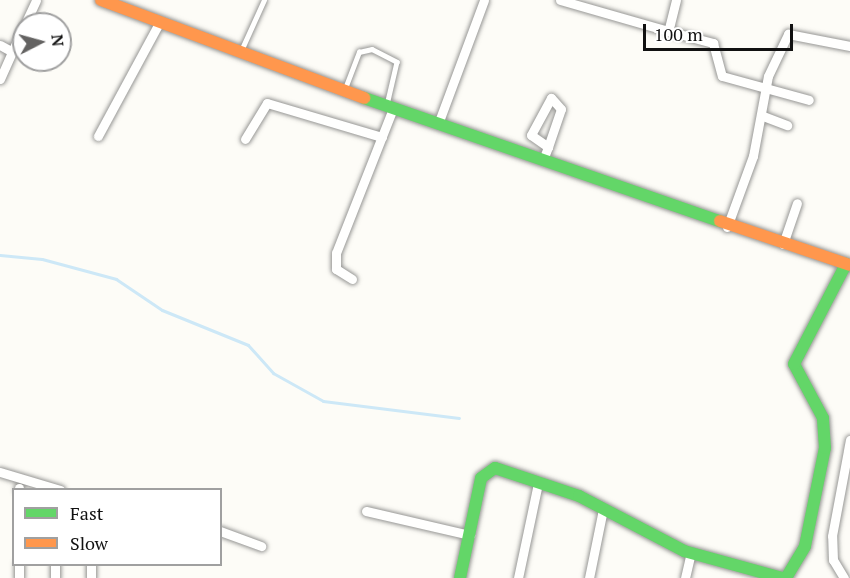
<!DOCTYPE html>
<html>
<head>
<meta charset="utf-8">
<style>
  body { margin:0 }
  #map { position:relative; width:850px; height:578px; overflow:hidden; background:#fdfcf7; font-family:"PT Serif",serif }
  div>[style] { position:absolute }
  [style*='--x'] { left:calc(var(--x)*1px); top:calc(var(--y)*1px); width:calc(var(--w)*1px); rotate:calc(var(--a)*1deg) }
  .stream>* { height:3px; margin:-1.5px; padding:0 1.5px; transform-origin:1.5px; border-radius:1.5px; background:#cde8f7 }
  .roads { filter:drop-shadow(0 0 2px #979795) drop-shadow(0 0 2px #979795) }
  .lane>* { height:4.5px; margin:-2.25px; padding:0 2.25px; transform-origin:2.25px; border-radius:2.25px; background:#fffffe }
  .street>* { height:9px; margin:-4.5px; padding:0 4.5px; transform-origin:4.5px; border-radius:4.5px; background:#fffffe }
  .fast>* { height:12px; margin:-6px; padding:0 6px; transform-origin:6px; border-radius:6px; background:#63d668 }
  .slow>* { height:12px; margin:-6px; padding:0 6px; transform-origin:6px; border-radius:6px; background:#ff974d }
  span { translate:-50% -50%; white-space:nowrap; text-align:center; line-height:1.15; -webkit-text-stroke:6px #fff; paint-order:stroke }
  .legend { position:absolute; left:12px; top:488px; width:210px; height:78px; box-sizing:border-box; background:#fff; border:2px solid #a0a0a0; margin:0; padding:8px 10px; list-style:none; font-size:18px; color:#111 }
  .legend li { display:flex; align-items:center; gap:12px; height:30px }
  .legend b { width:30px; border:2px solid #a0a0a0 }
  .north { position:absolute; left:12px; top:12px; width:60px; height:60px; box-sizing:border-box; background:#fff; border:2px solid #a0a0a0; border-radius:50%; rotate:84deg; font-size:16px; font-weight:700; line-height:24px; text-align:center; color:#111 }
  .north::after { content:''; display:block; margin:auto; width:21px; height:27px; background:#646362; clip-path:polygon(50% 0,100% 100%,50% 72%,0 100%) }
  .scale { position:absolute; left:643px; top:24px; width:150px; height:27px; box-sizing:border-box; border:3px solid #111; border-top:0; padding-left:8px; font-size:18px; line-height:21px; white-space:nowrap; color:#111; -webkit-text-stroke:4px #fff; paint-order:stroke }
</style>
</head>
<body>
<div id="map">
  <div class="stream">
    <i style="--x:0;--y:255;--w:42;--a:5.4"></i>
    <i style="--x:42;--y:259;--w:77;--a:15.1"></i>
    <i style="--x:116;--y:279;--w:55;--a:34"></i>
    <i style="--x:162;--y:310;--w:93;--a:22.1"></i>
    <i style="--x:248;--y:345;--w:38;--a:48"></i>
    <i style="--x:273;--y:373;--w:57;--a:29.2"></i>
    <i style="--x:323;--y:401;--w:137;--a:7.1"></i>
  </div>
  <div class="roads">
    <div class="lane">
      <i style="--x:240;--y:53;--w:58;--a:-65.6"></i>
      <i style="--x:344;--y:91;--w:42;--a:-69"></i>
      <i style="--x:359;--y:52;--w:13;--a:-13"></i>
      <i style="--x:372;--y:49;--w:28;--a:27"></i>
      <i style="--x:397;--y:62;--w:44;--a:103.1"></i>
    </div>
    <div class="street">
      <i style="--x:560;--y:0;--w:112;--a:16"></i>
      <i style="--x:676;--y:0;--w:32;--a:104"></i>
      <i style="--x:668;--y:31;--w:47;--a:14.9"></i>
      <i style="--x:713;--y:43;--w:34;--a:75"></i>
      <i style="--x:722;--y:76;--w:90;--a:15.4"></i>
      <i style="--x:25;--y:24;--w:26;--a:-65"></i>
      <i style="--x:0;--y:45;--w:13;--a:29"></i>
      <i style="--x:0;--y:79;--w:59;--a:-66"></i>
      <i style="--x:763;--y:116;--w:26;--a:21"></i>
      <i style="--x:438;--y:124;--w:132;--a:-69.6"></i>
      <i style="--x:98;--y:136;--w:128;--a:-61.6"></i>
      <i style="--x:245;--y:139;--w:42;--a:-58.6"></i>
      <i style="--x:267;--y:103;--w:120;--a:16.5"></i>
      <i style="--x:543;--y:160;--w:14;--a:-69"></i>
      <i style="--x:548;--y:147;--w:40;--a:-71.1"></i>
      <i style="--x:561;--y:109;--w:15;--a:-132"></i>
      <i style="--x:551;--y:98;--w:42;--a:118.4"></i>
      <i style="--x:531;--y:135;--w:21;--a:35"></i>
      <i style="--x:727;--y:227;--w:76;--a:-69.9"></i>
      <i style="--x:753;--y:156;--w:81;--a:-79.4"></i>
      <i style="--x:768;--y:76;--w:47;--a:-64.5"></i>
      <i style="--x:788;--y:34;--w:63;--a:11"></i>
      <i style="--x:783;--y:244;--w:43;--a:-71.1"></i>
      <i style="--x:352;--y:279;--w:19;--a:-148"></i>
      <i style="--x:336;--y:269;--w:16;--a:-90"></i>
      <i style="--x:336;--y:253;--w:156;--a:-68.5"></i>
      <i style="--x:0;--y:472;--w:63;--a:16.7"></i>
      <i style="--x:19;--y:490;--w:2;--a:-90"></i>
      <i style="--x:366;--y:511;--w:107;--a:13"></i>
      <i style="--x:220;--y:531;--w:44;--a:20.1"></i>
      <i style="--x:55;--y:564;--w:14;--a:90"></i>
      <i style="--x:19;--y:578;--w:14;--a:-90"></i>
      <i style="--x:91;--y:578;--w:14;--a:-90"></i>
      <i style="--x:518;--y:578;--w:97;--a:-78.1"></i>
      <i style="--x:589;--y:578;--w:70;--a:-78.5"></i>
      <i style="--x:685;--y:578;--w:26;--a:-77"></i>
      <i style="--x:844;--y:578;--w:21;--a:-121"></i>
      <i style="--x:833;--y:560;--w:24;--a:-92"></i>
      <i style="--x:832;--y:536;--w:98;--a:-79.4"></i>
    </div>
    <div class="fast">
      <i style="--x:364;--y:98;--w:377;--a:19.1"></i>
      <i style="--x:460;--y:578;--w:102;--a:-78.1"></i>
      <i style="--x:481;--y:478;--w:17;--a:-36"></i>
      <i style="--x:495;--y:468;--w:89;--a:18.4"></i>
      <i style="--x:579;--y:496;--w:119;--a:27.6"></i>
      <i style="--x:684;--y:551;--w:102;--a:15.4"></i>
      <i style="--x:786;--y:578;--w:37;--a:-59"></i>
      <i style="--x:805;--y:546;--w:100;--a:-78.5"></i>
      <i style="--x:825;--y:448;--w:30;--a:-94"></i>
      <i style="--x:823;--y:418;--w:61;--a:-118.2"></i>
      <i style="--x:794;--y:364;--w:113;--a:-62.5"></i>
    </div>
    <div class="slow">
      <i style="--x:101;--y:0;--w:281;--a:20.4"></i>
      <i style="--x:720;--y:221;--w:137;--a:18.7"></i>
    </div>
  </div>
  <ul class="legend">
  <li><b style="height:8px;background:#63d668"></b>Fast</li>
  <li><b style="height:8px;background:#ff974d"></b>Slow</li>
  </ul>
  <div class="north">N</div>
  <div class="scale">100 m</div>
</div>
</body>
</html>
